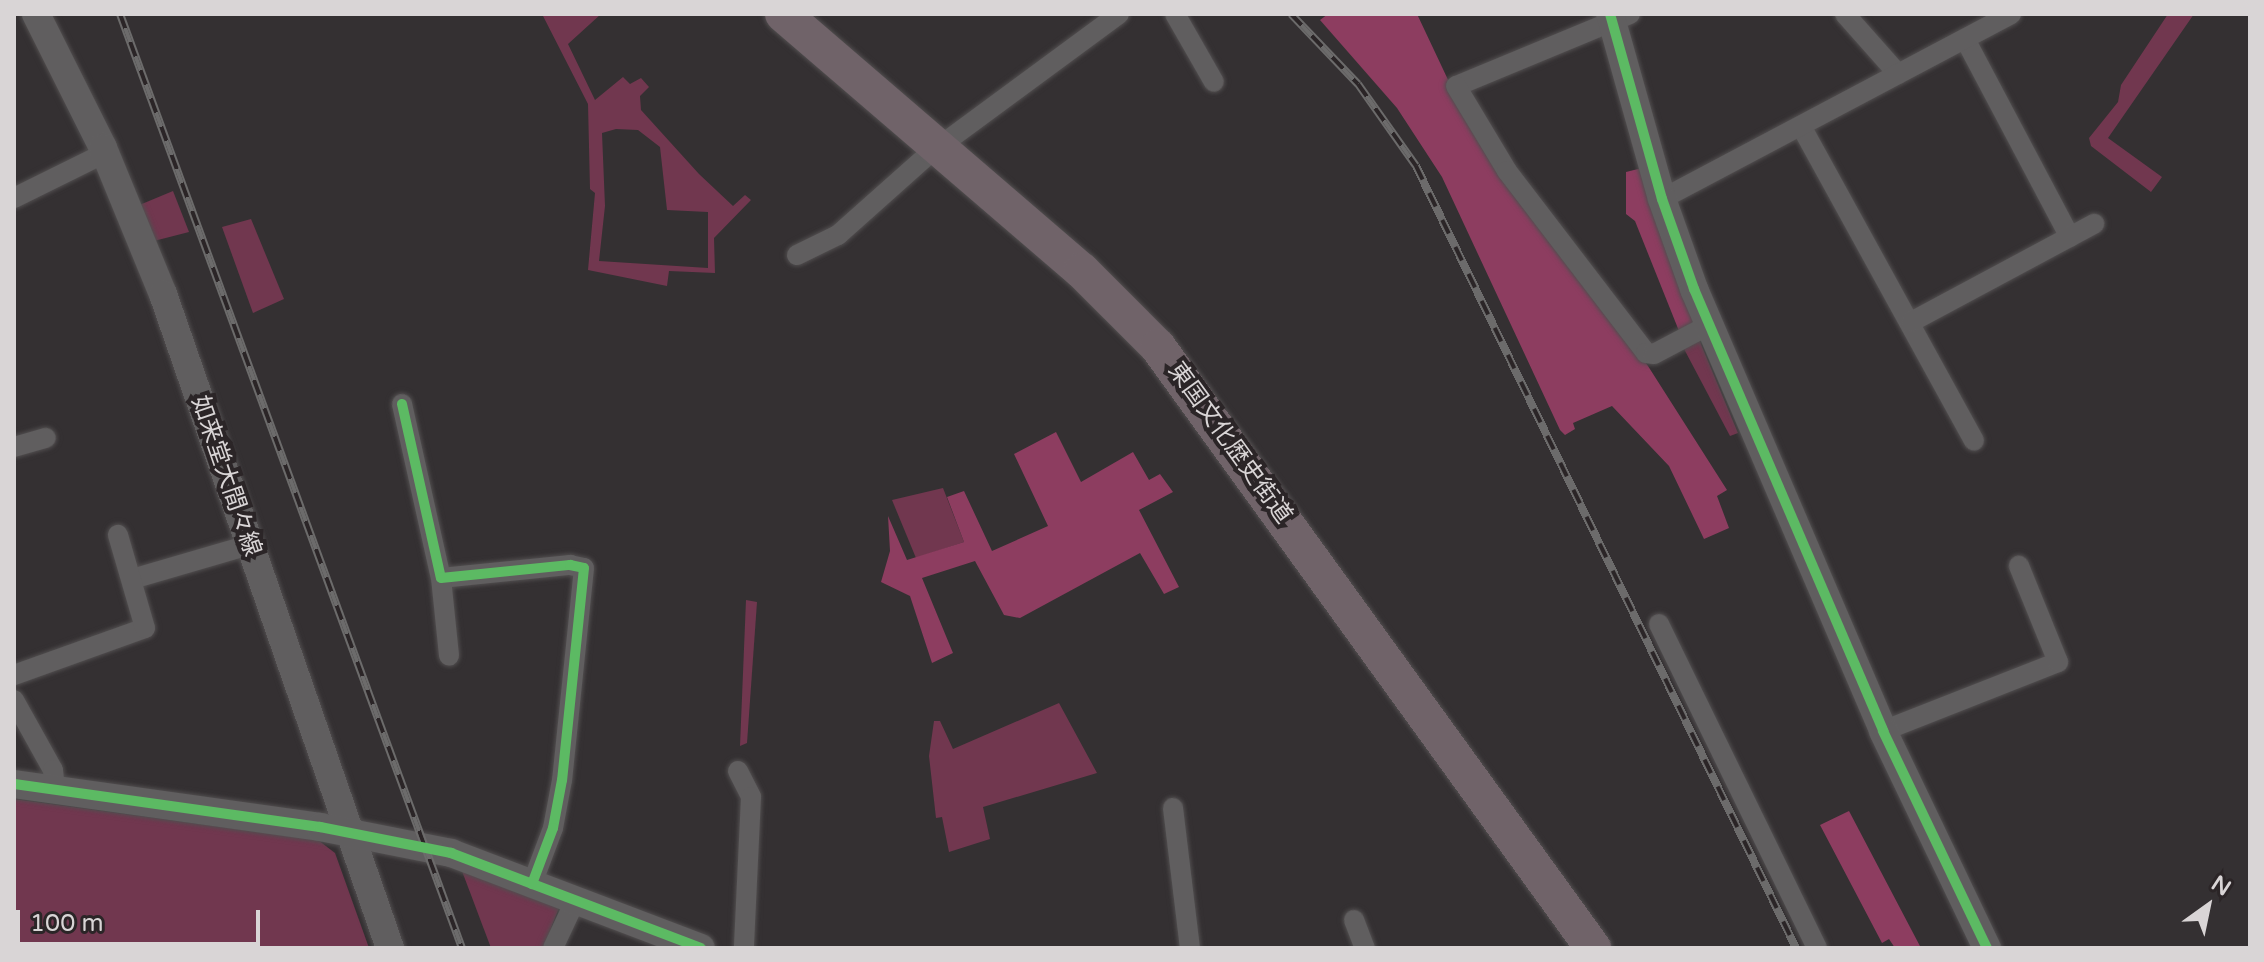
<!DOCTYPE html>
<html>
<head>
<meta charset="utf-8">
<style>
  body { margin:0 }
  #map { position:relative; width:2264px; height:962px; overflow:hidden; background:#343032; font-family:"Varela Round","Noto Sans JP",sans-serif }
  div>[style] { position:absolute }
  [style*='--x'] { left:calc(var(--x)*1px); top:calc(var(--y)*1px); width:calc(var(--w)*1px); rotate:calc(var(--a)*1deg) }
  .green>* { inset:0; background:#71374f }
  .forest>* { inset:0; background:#8d3d60 }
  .roads { filter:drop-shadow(0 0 2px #514e4f) drop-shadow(0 0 2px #514e4f) }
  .street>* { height:20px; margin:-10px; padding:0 10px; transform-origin:10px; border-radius:10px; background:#605e5f }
  .secondary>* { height:28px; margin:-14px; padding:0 14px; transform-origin:14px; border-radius:14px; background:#605e5f }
  .highway>* { height:36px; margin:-18px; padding:0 18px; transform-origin:18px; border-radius:18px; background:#706369 }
  .rail>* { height:8px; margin-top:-4px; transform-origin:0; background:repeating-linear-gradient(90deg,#2b2527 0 15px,#6c6b6b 0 30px); box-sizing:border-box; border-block:2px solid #6c6b6b }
  .cycleway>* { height:10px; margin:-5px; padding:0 5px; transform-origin:5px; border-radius:5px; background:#5cba63 }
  span { translate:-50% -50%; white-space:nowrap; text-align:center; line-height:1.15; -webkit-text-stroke:8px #2b2527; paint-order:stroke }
  .street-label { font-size:24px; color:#d9d5d6 }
  .frame { position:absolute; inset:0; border:16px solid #d9d5d6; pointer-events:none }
  .north { position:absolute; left:2168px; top:866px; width:80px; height:80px; -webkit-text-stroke:6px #2b2527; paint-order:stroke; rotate:33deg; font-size:22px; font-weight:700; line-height:32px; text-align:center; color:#d9d5d6 }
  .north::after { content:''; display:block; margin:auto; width:28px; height:36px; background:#d9d5d6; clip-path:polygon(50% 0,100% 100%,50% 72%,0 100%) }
  .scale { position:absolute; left:16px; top:910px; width:244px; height:36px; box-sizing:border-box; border:4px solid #d9d5d6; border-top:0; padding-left:10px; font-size:24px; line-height:28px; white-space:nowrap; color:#d9d5d6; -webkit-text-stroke:6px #2b2527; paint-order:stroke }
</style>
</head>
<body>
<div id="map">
  <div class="green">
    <i style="clip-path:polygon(evenodd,542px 14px,601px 14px,568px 44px,595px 100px,623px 77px,630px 84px,641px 78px,649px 87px,640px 96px,641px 110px,699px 174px,733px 206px,745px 195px,751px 200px,714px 238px,715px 273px,669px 271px,667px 286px,588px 270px,595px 193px,590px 189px,588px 104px,542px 14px,616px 129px,638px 130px,660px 147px,667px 210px,708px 212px,708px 268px,599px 261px,605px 206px,602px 133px,616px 129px)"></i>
    <i style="clip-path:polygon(2168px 14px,2194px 14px,2108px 138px,2162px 177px,2151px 192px,2091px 146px,2089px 138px,2118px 102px,2121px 85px)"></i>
    <i style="clip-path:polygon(173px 191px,189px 232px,154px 241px,137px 206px)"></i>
    <i style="clip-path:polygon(251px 219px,284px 299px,253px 313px,222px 227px)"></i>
    <i style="clip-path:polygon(1698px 337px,1738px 433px,1730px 436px,1683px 347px)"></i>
    <i style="clip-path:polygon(943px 488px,964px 542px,916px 558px,892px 500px)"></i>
    <i style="clip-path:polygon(746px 600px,757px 602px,747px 743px,740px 746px)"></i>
    <i style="clip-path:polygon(1059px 703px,1097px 773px,983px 807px,990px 839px,949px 852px,942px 817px,936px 818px,929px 756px,934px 721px,940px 721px,953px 749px)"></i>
    <i style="clip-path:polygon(14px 799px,318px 840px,335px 853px,369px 948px,14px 948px)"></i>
    <i style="clip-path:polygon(462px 871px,559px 908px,543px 948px,491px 948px)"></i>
  </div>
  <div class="forest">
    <i style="clip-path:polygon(1328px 14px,1417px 14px,1467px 120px,1648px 366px,1727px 490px,1717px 496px,1729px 528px,1704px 539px,1669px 466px,1612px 406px,1573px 423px,1575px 429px,1565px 435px,1560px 430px,1442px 177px,1397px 108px,1320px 20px)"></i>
    <i style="clip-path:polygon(1642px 168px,1694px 324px,1679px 331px,1635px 221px,1626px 214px,1626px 172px)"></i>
    <i style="clip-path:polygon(1056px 432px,1081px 482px,1133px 452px,1149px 480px,1160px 474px,1173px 492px,1139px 510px,1179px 587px,1164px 594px,1140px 553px,1020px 618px,1004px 615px,975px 561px,922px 578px,953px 653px,932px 663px,910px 596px,881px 582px,890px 551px,888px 516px,907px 560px,964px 542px,947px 497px,964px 491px,992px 551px,1048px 526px,1014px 454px)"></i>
    <i style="clip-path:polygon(1849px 811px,1911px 929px,1921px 948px,1895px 948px,1889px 939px,1882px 943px,1820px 825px)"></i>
  </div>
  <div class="roads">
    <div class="street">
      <i style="--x:1175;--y:14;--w:78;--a:60.2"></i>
      <i style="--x:1630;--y:14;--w:188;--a:157.5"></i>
      <i style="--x:1456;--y:86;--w:99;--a:59"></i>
      <i style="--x:1507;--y:171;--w:229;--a:52.6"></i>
      <i style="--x:1646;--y:353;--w:8;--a:7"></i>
      <i style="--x:1654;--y:354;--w:62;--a:-27.8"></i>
      <i style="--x:1845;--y:14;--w:80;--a:48.5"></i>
      <i style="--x:1965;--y:39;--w:224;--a:62.1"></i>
      <i style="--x:1801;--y:126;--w:359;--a:61.2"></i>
      <i style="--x:14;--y:198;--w:102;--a:-26.3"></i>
      <i style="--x:1662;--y:199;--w:395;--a:-27.9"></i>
      <i style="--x:797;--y:255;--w:46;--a:-26"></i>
      <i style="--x:838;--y:235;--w:122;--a:-41.7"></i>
      <i style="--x:929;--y:154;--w:236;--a:-36.4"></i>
      <i style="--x:1911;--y:322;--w:208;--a:-28.2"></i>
      <i style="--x:402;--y:404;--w:178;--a:77.4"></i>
      <i style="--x:441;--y:578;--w:130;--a:-5.8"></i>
      <i style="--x:570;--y:565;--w:14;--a:12"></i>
      <i style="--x:584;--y:568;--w:213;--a:95.9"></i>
      <i style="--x:562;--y:780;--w:49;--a:100.6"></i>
      <i style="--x:553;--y:828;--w:60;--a:110.6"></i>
      <i style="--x:14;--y:447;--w:33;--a:-16"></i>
      <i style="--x:441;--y:578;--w:78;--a:84.1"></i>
      <i style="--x:132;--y:579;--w:122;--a:-16.2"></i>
      <i style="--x:1659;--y:624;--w:360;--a:64"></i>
      <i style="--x:14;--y:675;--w:139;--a:-19.7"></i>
      <i style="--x:145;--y:628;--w:97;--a:-106.2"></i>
      <i style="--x:14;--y:700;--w:80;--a:60.9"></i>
      <i style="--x:53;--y:770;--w:19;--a:84"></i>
      <i style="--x:1883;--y:731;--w:188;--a:-21.5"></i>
      <i style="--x:2058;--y:662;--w:104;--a:-112.1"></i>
      <i style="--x:738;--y:771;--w:29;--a:63"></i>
      <i style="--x:751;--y:797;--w:151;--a:92.7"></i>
      <i style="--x:1173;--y:808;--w:141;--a:83.1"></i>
      <i style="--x:1354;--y:920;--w:30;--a:69"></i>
      <i style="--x:553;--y:948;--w:52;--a:-64.9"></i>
    </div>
    <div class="secondary">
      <i style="--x:36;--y:14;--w:150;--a:63.4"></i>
      <i style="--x:103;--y:148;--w:158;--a:67.7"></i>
      <i style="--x:163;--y:294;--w:692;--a:70.86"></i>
      <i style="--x:1610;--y:14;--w:192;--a:74.3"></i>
      <i style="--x:1662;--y:199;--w:96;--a:70.4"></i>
      <i style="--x:1694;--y:289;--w:481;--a:66.8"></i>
      <i style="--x:1883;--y:731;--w:241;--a:64.4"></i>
      <i style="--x:14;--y:784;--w:309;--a:8"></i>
      <i style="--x:320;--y:827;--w:134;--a:11.2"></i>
      <i style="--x:451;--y:853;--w:267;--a:20.8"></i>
    </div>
    <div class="highway">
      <i style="--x:783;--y:14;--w:394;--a:40.7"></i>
      <i style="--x:1082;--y:271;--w:107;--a:45"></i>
      <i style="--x:1158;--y:347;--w:742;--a:54.1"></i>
    </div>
  </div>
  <div class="rail">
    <i style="--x:120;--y:14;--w:995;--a:69.89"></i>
    <i style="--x:1291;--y:14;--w:97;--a:46.3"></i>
    <i style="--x:1358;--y:84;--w:100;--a:54.7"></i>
    <i style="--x:1416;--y:166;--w:869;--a:64.08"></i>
  </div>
  <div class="cycleway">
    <i style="--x:1610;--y:14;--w:192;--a:74.3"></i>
    <i style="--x:1662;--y:199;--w:96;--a:70.4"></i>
    <i style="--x:1694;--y:289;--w:481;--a:66.8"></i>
    <i style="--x:1883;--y:731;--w:241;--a:64.4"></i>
    <i style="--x:402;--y:404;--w:178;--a:77.4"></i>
    <i style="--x:441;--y:578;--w:130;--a:-5.8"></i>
    <i style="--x:570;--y:565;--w:14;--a:12"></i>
    <i style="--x:584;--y:568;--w:213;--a:95.9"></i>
    <i style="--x:562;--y:780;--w:49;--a:100.6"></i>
    <i style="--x:553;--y:828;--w:60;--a:110.6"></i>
    <i style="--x:14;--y:784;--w:309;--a:8"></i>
    <i style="--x:320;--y:827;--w:134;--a:11.2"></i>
    <i style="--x:451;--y:853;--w:267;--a:20.8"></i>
  </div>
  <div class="street-label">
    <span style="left:1230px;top:443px;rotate:54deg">東国文化歴史街道</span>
    <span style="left:226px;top:476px;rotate:71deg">如来堂大間々線</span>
  </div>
  <div class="frame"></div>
  <div class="north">N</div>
  <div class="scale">100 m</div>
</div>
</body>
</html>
